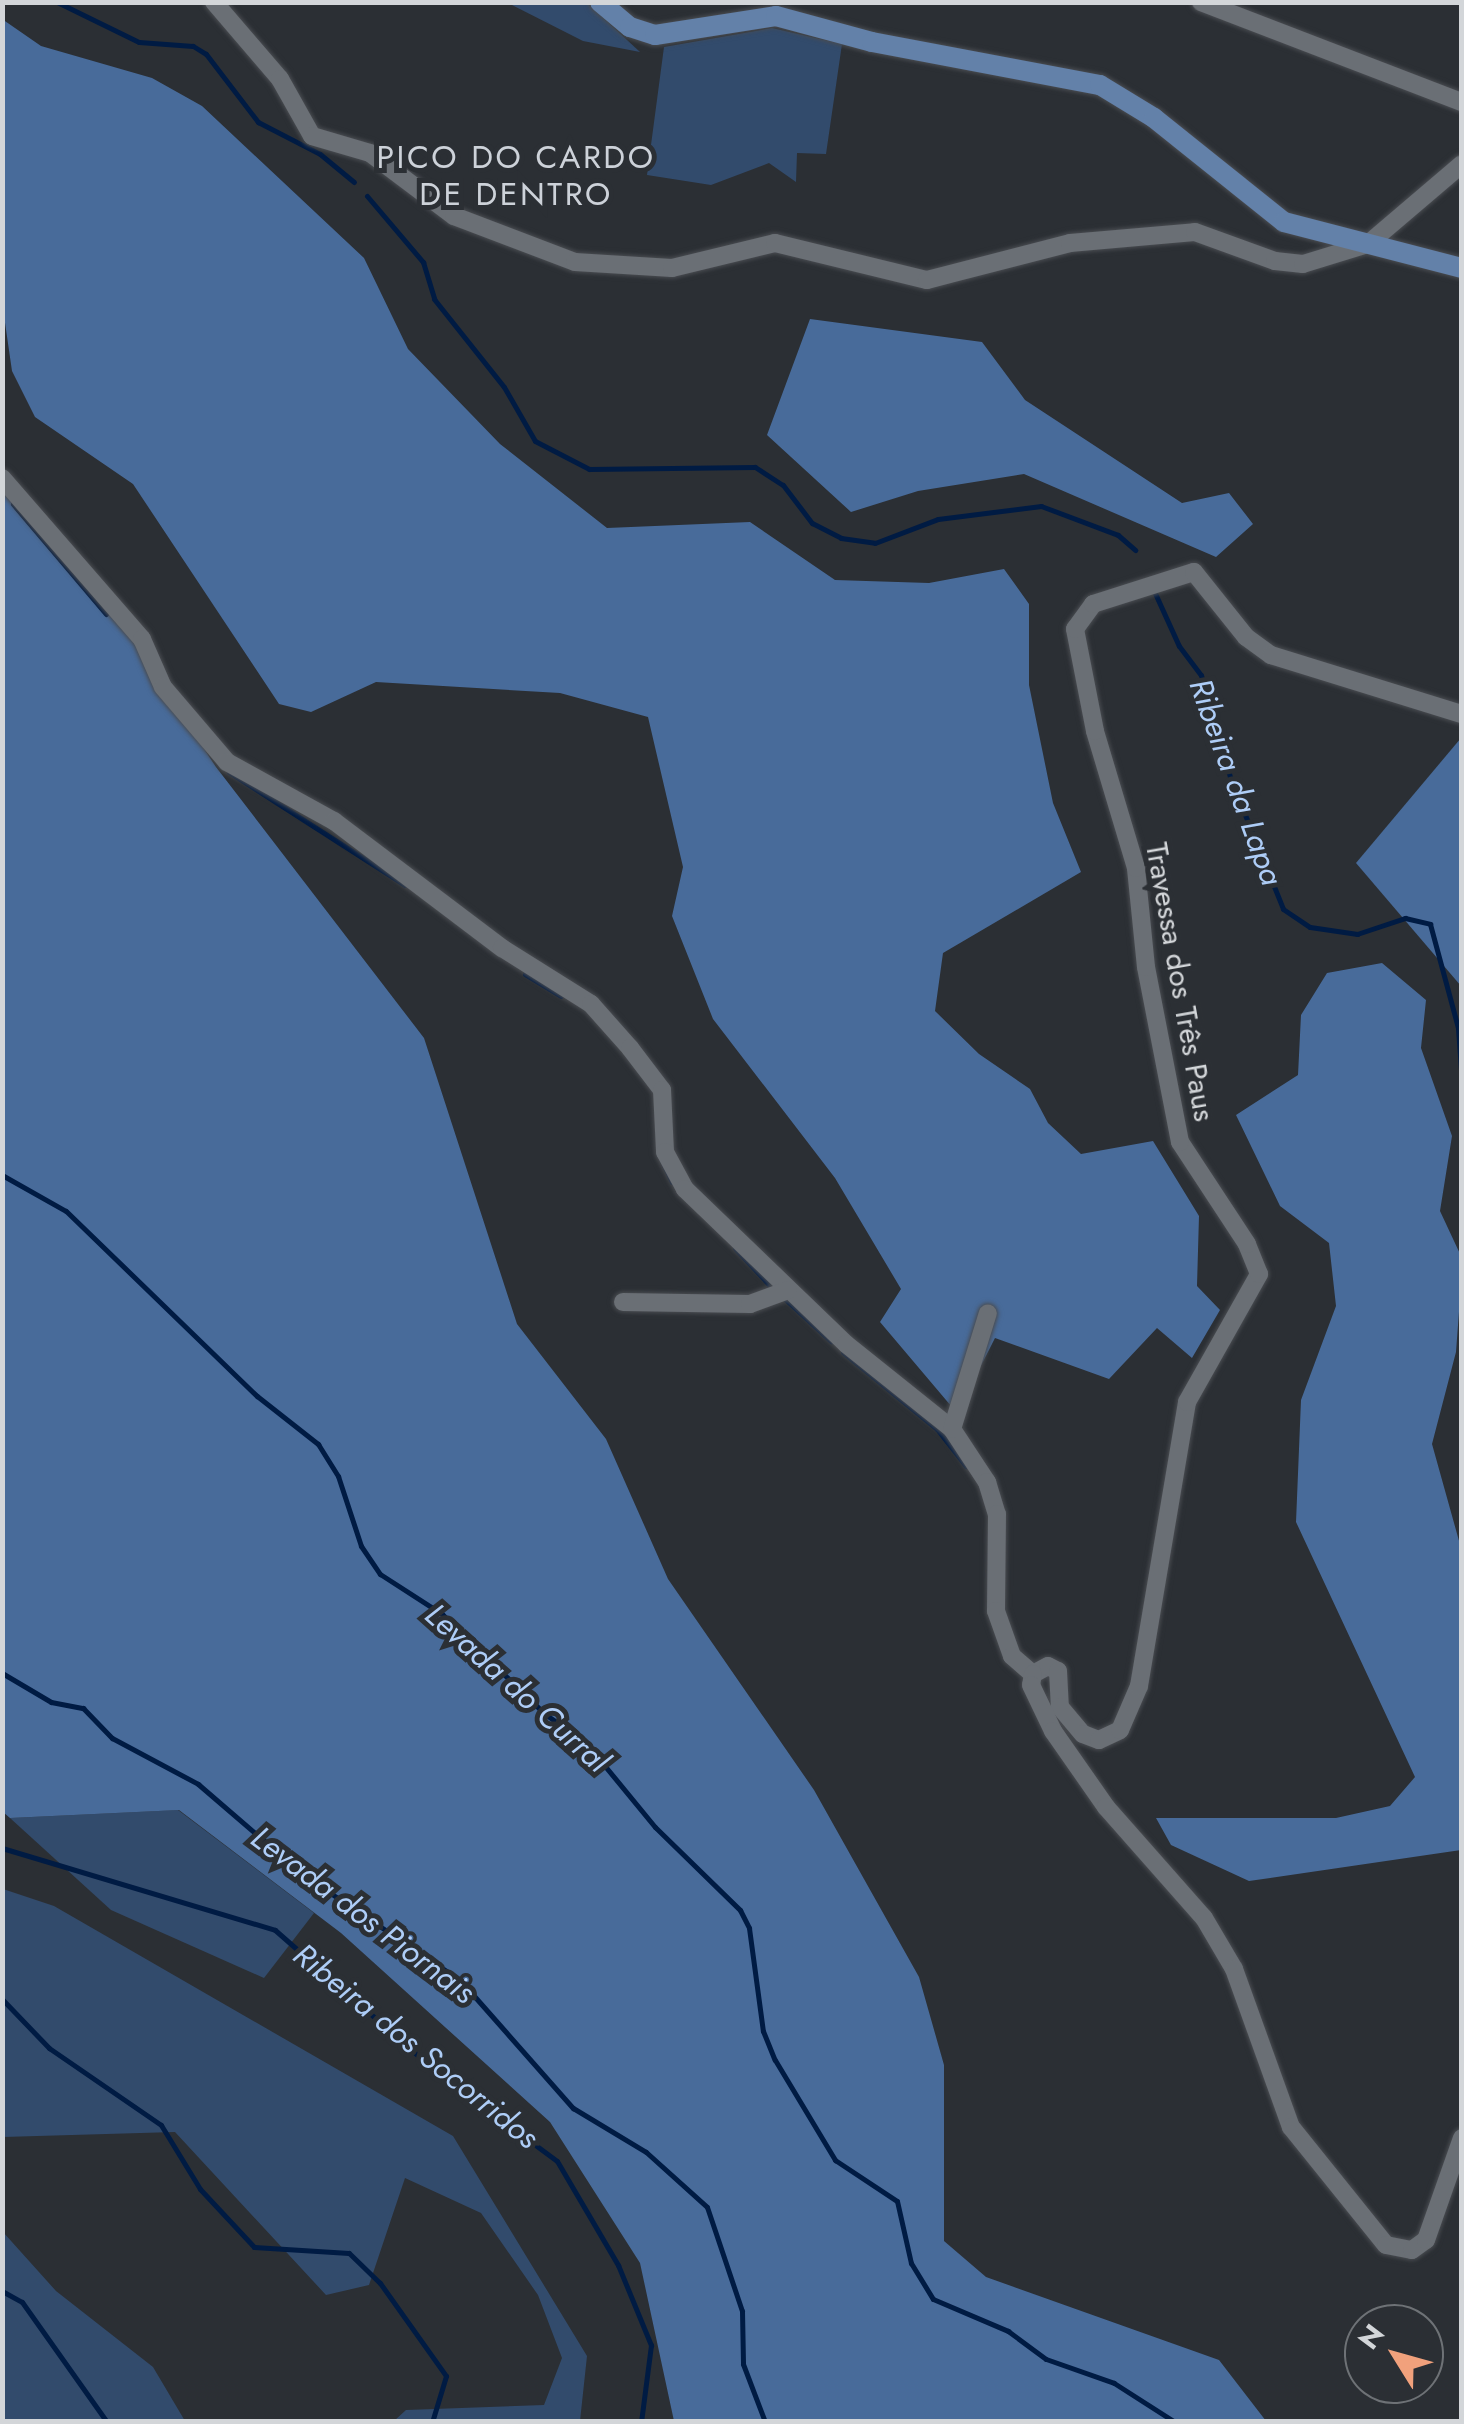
<!DOCTYPE html>
<html>
<head>
<meta charset="utf-8">
<style>
  body { margin:0 }
  #map { position:relative; width:1464px; height:2424px; overflow:hidden; background:#2b2f34; font-family:Jost,sans-serif }
  div>[style] { position:absolute }
  [style*='--x'] { left:calc(var(--x)*1px); top:calc(var(--y)*1px); width:calc(var(--w)*1px); rotate:calc(var(--a)*1deg) }
  .green>* { inset:0; background:#324b6c }
  .forest>* { inset:0; background:#486b9a }
  .stream>* { height:5px; margin:-2.5px; padding:0 2.5px; transform-origin:2.5px; border-radius:2.5px; background:#001b43 }
  .roads { filter:drop-shadow(0 0 2px #494c51) drop-shadow(0 0 2px #494c51) }
  .minor>* { height:18px; margin:-9px; padding:0 9px; transform-origin:9px; border-radius:9px; background:#6a6f75 }
  .major>* { height:20px; margin:-10px; padding:0 10px; transform-origin:10px; border-radius:10px; background:#6381a9 }
  span { translate:-50% -50%; white-space:nowrap; text-align:center; line-height:1.15; -webkit-text-stroke:10px #2b2f34; paint-order:stroke }
  .street-label { font-size:30px; color:#d3d6d9 }
  .neighbourhood-label { font-size:32px; color:#cdd2d9; letter-spacing:2.5px }
  .water-label { font-size:32px; color:#aecdf7; font-style:italic }
  .frame { position:absolute; inset:0; border:5px solid #d3d6d9; pointer-events:none }
  .north { position:absolute; left:1344px; top:2304px; width:100px; height:100px; box-sizing:border-box; background:#2b2f34; border:2px solid #6e7276; border-radius:50%; rotate:307deg; font-size:28px; font-weight:700; line-height:40px; text-align:center; color:#d3d6d9 }
  .north::after { content:''; display:block; margin:auto; width:35px; height:45px; background:#f1a17c; clip-path:polygon(50% 0,100% 100%,50% 72%,0 100%) }
</style>
</head>
<body>
<div id="map">
  <div class="green">
    <i style="clip-path:polygon(508px 3px,587px 3px,640px 52px,583px 41px)"></i>
    <i style="clip-path:polygon(772px 28px,842px 44px,826px 154px,797px 153px,796px 182px,769px 163px,711px 185px,647px 175px,664px 47px)"></i>
    <i style="clip-path:polygon(178px 1810px,314px 1913px,264px 1978px,111px 1910px,10px 1818px)"></i>
    <i style="clip-path:polygon(3px 1889px,54px 1906px,453px 2136px,587px 2356px,580px 2421px,394px 2421px,406px 2410px,544px 2405px,562px 2358px,538px 2295px,481px 2213px,405px 2178px,369px 2285px,326px 2295px,175px 2132px,3px 2137px)"></i>
    <i style="clip-path:polygon(3px 2232px,56px 2291px,153px 2367px,185px 2421px,3px 2421px)"></i>
  </div>
  <div class="forest">
    <i style="clip-path:polygon(2px 19px,41px 46px,152px 78px,202px 106px,364px 258px,408px 349px,500px 444px,607px 528px,750px 522px,835px 580px,929px 583px,1004px 569px,1029px 604px,1029px 685px,1053px 803px,1081px 872px,943px 953px,935px 1011px,979px 1054px,1030px 1089px,1048px 1123px,1081px 1154px,1153px 1141px,1199px 1216px,1197px 1286px,1220px 1310px,1192px 1358px,1157px 1328px,1109px 1379px,995px 1338px,957px 1413px,880px 1322px,901px 1289px,835px 1178px,713px 1019px,672px 916px,683px 867px,648px 717px,560px 693px,376px 682px,311px 712px,279px 704px,133px 484px,35px 417px,12px 371px,2px 302px)"></i>
    <i style="clip-path:polygon(810px 319px,982px 342px,1025px 400px,1182px 503px,1229px 493px,1253px 524px,1216px 557px,1024px 474px,918px 491px,851px 512px,767px 435px)"></i>
    <i style="clip-path:polygon(2px 478px,142px 639px,163px 687px,216px 767px,424px 1038px,517px 1324px,606px 1439px,668px 1579px,814px 1790px,919px 1977px,944px 2065px,944px 2241px,986px 2277px,1219px 2360px,1266px 2421px,674px 2421px,640px 2263px,550px 2122px,341px 1933px,179px 1810px,10px 1818px,3px 1812px)"></i>
    <i style="clip-path:polygon(1461px 738px,1461px 986px,1356px 863px)"></i>
    <i style="clip-path:polygon(1382px 963px,1426px 1000px,1421px 1048px,1452px 1136px,1440px 1211px,1461px 1256px,1461px 1285px,1456px 1352px,1432px 1444px,1461px 1548px,1461px 1850px,1249px 1881px,1171px 1845px,1156px 1818px,1336px 1818px,1390px 1806px,1415px 1777px,1296px 1522px,1301px 1400px,1336px 1306px,1329px 1243px,1280px 1206px,1236px 1115px,1298px 1075px,1301px 1015px,1327px 973px)"></i>
  </div>
  <div class="stream">
    <i style="--x:57;--y:2;--w:91;--a:26"></i>
    <i style="--x:139;--y:42;--w:54;--a:4.2"></i>
    <i style="--x:193;--y:46;--w:15;--a:32"></i>
    <i style="--x:206;--y:54;--w:86;--a:52.6"></i>
    <i style="--x:258;--y:122;--w:70;--a:27.3"></i>
    <i style="--x:320;--y:154;--w:44;--a:39.5"></i>
    <i style="--x:367;--y:196;--w:87;--a:49.7"></i>
    <i style="--x:423;--y:262;--w:39;--a:73"></i>
    <i style="--x:434;--y:299;--w:112;--a:51.5"></i>
    <i style="--x:504;--y:387;--w:62;--a:60.1"></i>
    <i style="--x:535;--y:441;--w:61;--a:27.4"></i>
    <i style="--x:589;--y:469;--w:166;--a:-0.7"></i>
    <i style="--x:755;--y:467;--w:33;--a:33"></i>
    <i style="--x:783;--y:485;--w:48;--a:52.7"></i>
    <i style="--x:812;--y:523;--w:33;--a:27"></i>
    <i style="--x:841;--y:538;--w:34;--a:8"></i>
    <i style="--x:875;--y:543;--w:67;--a:-20.9"></i>
    <i style="--x:938;--y:519;--w:104;--a:-7.2"></i>
    <i style="--x:1041;--y:506;--w:82;--a:20.6"></i>
    <i style="--x:1118;--y:535;--w:23;--a:41"></i>
    <i style="--x:13;--y:504;--w:144;--a:49.8"></i>
    <i style="--x:1154;--y:591;--w:60;--a:65.6"></i>
    <i style="--x:1179;--y:646;--w:36;--a:53"></i>
    <i style="--x:1201;--y:675;--w:109;--a:74.1"></i>
    <i style="--x:1231;--y:780;--w:139;--a:68"></i>
    <i style="--x:1283;--y:909;--w:32;--a:34"></i>
    <i style="--x:1310;--y:927;--w:48;--a:8.5"></i>
    <i style="--x:1357;--y:934;--w:51;--a:-18.4"></i>
    <i style="--x:1405;--y:918;--w:26;--a:13"></i>
    <i style="--x:1430;--y:924;--w:108;--a:74.9"></i>
    <i style="--x:1458;--y:1028;--w:56;--a:85.9"></i>
    <i style="--x:229;--y:772;--w:209;--a:32.7"></i>
    <i style="--x:525;--y:974;--w:42;--a:31.4"></i>
    <i style="--x:658;--y:1152;--w:33;--a:65"></i>
    <i style="--x:2;--y:1175;--w:73;--a:29.4"></i>
    <i style="--x:66;--y:1211;--w:266;--a:44.1"></i>
    <i style="--x:257;--y:1396;--w:78;--a:38.2"></i>
    <i style="--x:318;--y:1444;--w:38;--a:58"></i>
    <i style="--x:338;--y:1476;--w:74;--a:71.8"></i>
    <i style="--x:361;--y:1546;--w:34;--a:56"></i>
    <i style="--x:380;--y:1574;--w:74;--a:32.8"></i>
    <i style="--x:442;--y:1614;--w:144;--a:44.2"></i>
    <i style="--x:545;--y:1714;--w:50;--a:35.3"></i>
    <i style="--x:586;--y:1743;--w:109;--a:50.6"></i>
    <i style="--x:655;--y:1827;--w:119;--a:44.3"></i>
    <i style="--x:740;--y:1910;--w:20;--a:63"></i>
    <i style="--x:749;--y:1928;--w:104;--a:82.3"></i>
    <i style="--x:763;--y:2031;--w:31;--a:68"></i>
    <i style="--x:775;--y:2060;--w:117;--a:59"></i>
    <i style="--x:835;--y:2160;--w:74;--a:33.5"></i>
    <i style="--x:897;--y:2201;--w:64;--a:77.3"></i>
    <i style="--x:911;--y:2263;--w:42;--a:58.6"></i>
    <i style="--x:933;--y:2299;--w:82;--a:23.1"></i>
    <i style="--x:1008;--y:2331;--w:47;--a:36.4"></i>
    <i style="--x:1046;--y:2359;--w:72;--a:19.4"></i>
    <i style="--x:1114;--y:2383;--w:72;--a:32.6"></i>
    <i style="--x:735;--y:1248;--w:59;--a:47.1"></i>
    <i style="--x:784;--y:1298;--w:64;--a:42.5"></i>
    <i style="--x:843;--y:1352;--w:122;--a:39.3"></i>
    <i style="--x:937;--y:1429;--w:47;--a:51.9"></i>
    <i style="--x:2;--y:1673;--w:57;--a:30.6"></i>
    <i style="--x:51;--y:1702;--w:33;--a:11"></i>
    <i style="--x:83;--y:1708;--w:42;--a:46"></i>
    <i style="--x:112;--y:1738;--w:98;--a:28.1"></i>
    <i style="--x:198;--y:1784;--w:141;--a:40.7"></i>
    <i style="--x:305;--y:1876;--w:187;--a:33.9"></i>
    <i style="--x:460;--y:1980;--w:171;--a:48.6"></i>
    <i style="--x:573;--y:2108;--w:85;--a:31.1"></i>
    <i style="--x:646;--y:2152;--w:82;--a:42"></i>
    <i style="--x:707;--y:2207;--w:110;--a:71.4"></i>
    <i style="--x:742;--y:2311;--w:53;--a:88.9"></i>
    <i style="--x:743;--y:2364;--w:62;--a:69.2"></i>
    <i style="--x:2;--y:1848;--w:285;--a:16.7"></i>
    <i style="--x:275;--y:1930;--w:210;--a:41.3"></i>
    <i style="--x:433;--y:2069;--w:154;--a:36.6"></i>
    <i style="--x:557;--y:2161;--w:121;--a:59.6"></i>
    <i style="--x:618;--y:2265;--w:87;--a:67.6"></i>
    <i style="--x:651;--y:2345;--w:78;--a:97.4"></i>
    <i style="--x:2;--y:1999;--w:68;--a:46.2"></i>
    <i style="--x:49;--y:2048;--w:136;--a:34.5"></i>
    <i style="--x:161;--y:2125;--w:75;--a:58.6"></i>
    <i style="--x:200;--y:2189;--w:79;--a:47"></i>
    <i style="--x:254;--y:2247;--w:95;--a:3.6"></i>
    <i style="--x:349;--y:2253;--w:43;--a:44.1"></i>
    <i style="--x:380;--y:2283;--w:114;--a:54.6"></i>
    <i style="--x:446;--y:2376;--w:48;--a:106.9"></i>
    <i style="--x:2;--y:2291;--w:23;--a:29"></i>
    <i style="--x:22;--y:2302;--w:147;--a:54.7"></i>
  </div>
  <div class="roads">
    <div class="minor">
      <i style="--x:214;--y:2;--w:101;--a:49.4"></i>
      <i style="--x:280;--y:79;--w:65;--a:60.7"></i>
      <i style="--x:312;--y:136;--w:60;--a:16.3"></i>
      <i style="--x:370;--y:153;--w:105;--a:36.9"></i>
      <i style="--x:454;--y:216;--w:129;--a:20.8"></i>
      <i style="--x:575;--y:262;--w:97;--a:3.5"></i>
      <i style="--x:672;--y:268;--w:106;--a:-13.6"></i>
      <i style="--x:775;--y:243;--w:156;--a:13.7"></i>
      <i style="--x:927;--y:280;--w:148;--a:-14.5"></i>
      <i style="--x:1070;--y:243;--w:125;--a:-5"></i>
      <i style="--x:1195;--y:232;--w:85;--a:19.9"></i>
      <i style="--x:1275;--y:261;--w:28;--a:6"></i>
      <i style="--x:1303;--y:264;--w:68;--a:-17.1"></i>
      <i style="--x:1368;--y:244;--w:123;--a:-40.4"></i>
      <i style="--x:1201;--y:2;--w:280;--a:21"></i>
      <i style="--x:2;--y:478;--w:213;--a:49"></i>
      <i style="--x:142;--y:639;--w:52;--a:66.4"></i>
      <i style="--x:163;--y:687;--w:99;--a:49.5"></i>
      <i style="--x:227;--y:762;--w:122;--a:28.9"></i>
      <i style="--x:334;--y:821;--w:211;--a:37.1"></i>
      <i style="--x:502;--y:948;--w:105;--a:32.2"></i>
      <i style="--x:591;--y:1004;--w:59;--a:48.4"></i>
      <i style="--x:630;--y:1048;--w:53;--a:52.7"></i>
      <i style="--x:662;--y:1090;--w:62;--a:87.2"></i>
      <i style="--x:665;--y:1152;--w:42;--a:61.6"></i>
      <i style="--x:685;--y:1189;--w:223;--a:43.9"></i>
      <i style="--x:846;--y:1344;--w:136;--a:38.7"></i>
      <i style="--x:952;--y:1429;--w:64;--a:56.6"></i>
      <i style="--x:987;--y:1482;--w:34;--a:73"></i>
      <i style="--x:997;--y:1514;--w:97;--a:90.6"></i>
      <i style="--x:996;--y:1611;--w:48;--a:70.4"></i>
      <i style="--x:1012;--y:1656;--w:28;--a:41"></i>
      <i style="--x:623;--y:1302;--w:127;--a:0.9"></i>
      <i style="--x:750;--y:1304;--w:40;--a:-20.2"></i>
      <i style="--x:952;--y:1429;--w:121;--a:-72.8"></i>
      <i style="--x:1033;--y:1674;--w:17;--a:-28"></i>
      <i style="--x:1048;--y:1666;--w:11;--a:27"></i>
      <i style="--x:1058;--y:1671;--w:36;--a:87"></i>
      <i style="--x:1060;--y:1707;--w:35;--a:50"></i>
      <i style="--x:1083;--y:1734;--w:17;--a:21"></i>
      <i style="--x:1099;--y:1740;--w:23;--a:-25"></i>
      <i style="--x:1120;--y:1730;--w:48;--a:-66.6"></i>
      <i style="--x:1139;--y:1686;--w:288;--a:-80.4"></i>
      <i style="--x:1187;--y:1402;--w:147;--a:-60.6"></i>
      <i style="--x:1259;--y:1274;--w:32;--a:-112"></i>
      <i style="--x:1247;--y:1244;--w:122;--a:-123.3"></i>
      <i style="--x:1180;--y:1142;--w:178;--a:-101"></i>
      <i style="--x:1146;--y:967;--w:100;--a:-95.8"></i>
      <i style="--x:1136;--y:868;--w:143;--a:-106.7"></i>
      <i style="--x:1095;--y:731;--w:104;--a:-101.1"></i>
      <i style="--x:1075;--y:629;--w:31;--a:-54"></i>
      <i style="--x:1093;--y:604;--w:106;--a:-17.6"></i>
      <i style="--x:1194;--y:572;--w:83;--a:51.3"></i>
      <i style="--x:1246;--y:637;--w:31;--a:36"></i>
      <i style="--x:1271;--y:655;--w:200;--a:17.2"></i>
      <i style="--x:1033;--y:1674;--w:11;--a:100"></i>
      <i style="--x:1031;--y:1685;--w:51;--a:64.4"></i>
      <i style="--x:1053;--y:1731;--w:93;--a:55.1"></i>
      <i style="--x:1106;--y:1807;--w:148;--a:48.6"></i>
      <i style="--x:1204;--y:1918;--w:59;--a:59.5"></i>
      <i style="--x:1234;--y:1969;--w:168;--a:70.2"></i>
      <i style="--x:1291;--y:2127;--w:151;--a:51.2"></i>
      <i style="--x:1386;--y:2245;--w:26;--a:11"></i>
      <i style="--x:1412;--y:2250;--w:17;--a:-36"></i>
      <i style="--x:1426;--y:2240;--w:108;--a:-70.6"></i>
    </div>
    <div class="major">
      <i style="--x:600;--y:2;--w:39;--a:40"></i>
      <i style="--x:630;--y:27;--w:26;--a:18"></i>
      <i style="--x:655;--y:35;--w:122;--a:-8.9"></i>
      <i style="--x:776;--y:16;--w:99;--a:15.2"></i>
      <i style="--x:872;--y:42;--w:232;--a:10.7"></i>
      <i style="--x:1100;--y:85;--w:63;--a:31.4"></i>
      <i style="--x:1154;--y:118;--w:166;--a:38.7"></i>
      <i style="--x:1284;--y:222;--w:184;--a:14.5"></i>
    </div>
  </div>
  <div class="street-label">
    <span style="left:1180px;top:982px;rotate:80deg">Travessa dos Três Paus</span>
  </div>
  <div class="neighbourhood-label">
    <span style="left:516px;top:176px">PICO DO CARDO<br>DE DENTRO</span>
  </div>
  <div class="water-label">
    <span style="left:1236px;top:782px;rotate:70deg">Ribeira da Lapa</span>
    <span style="left:517px;top:1688px;rotate:42deg">Levada do Curral</span>
    <span style="left:363px;top:1915px;rotate:37deg">Levada dos Piornais</span>
    <span style="left:416px;top:2046px;rotate:39deg">Ribeira dos Socorridos</span>
  </div>
  <div class="frame"></div>
  <div class="north">N</div>
</div>
</body>
</html>
